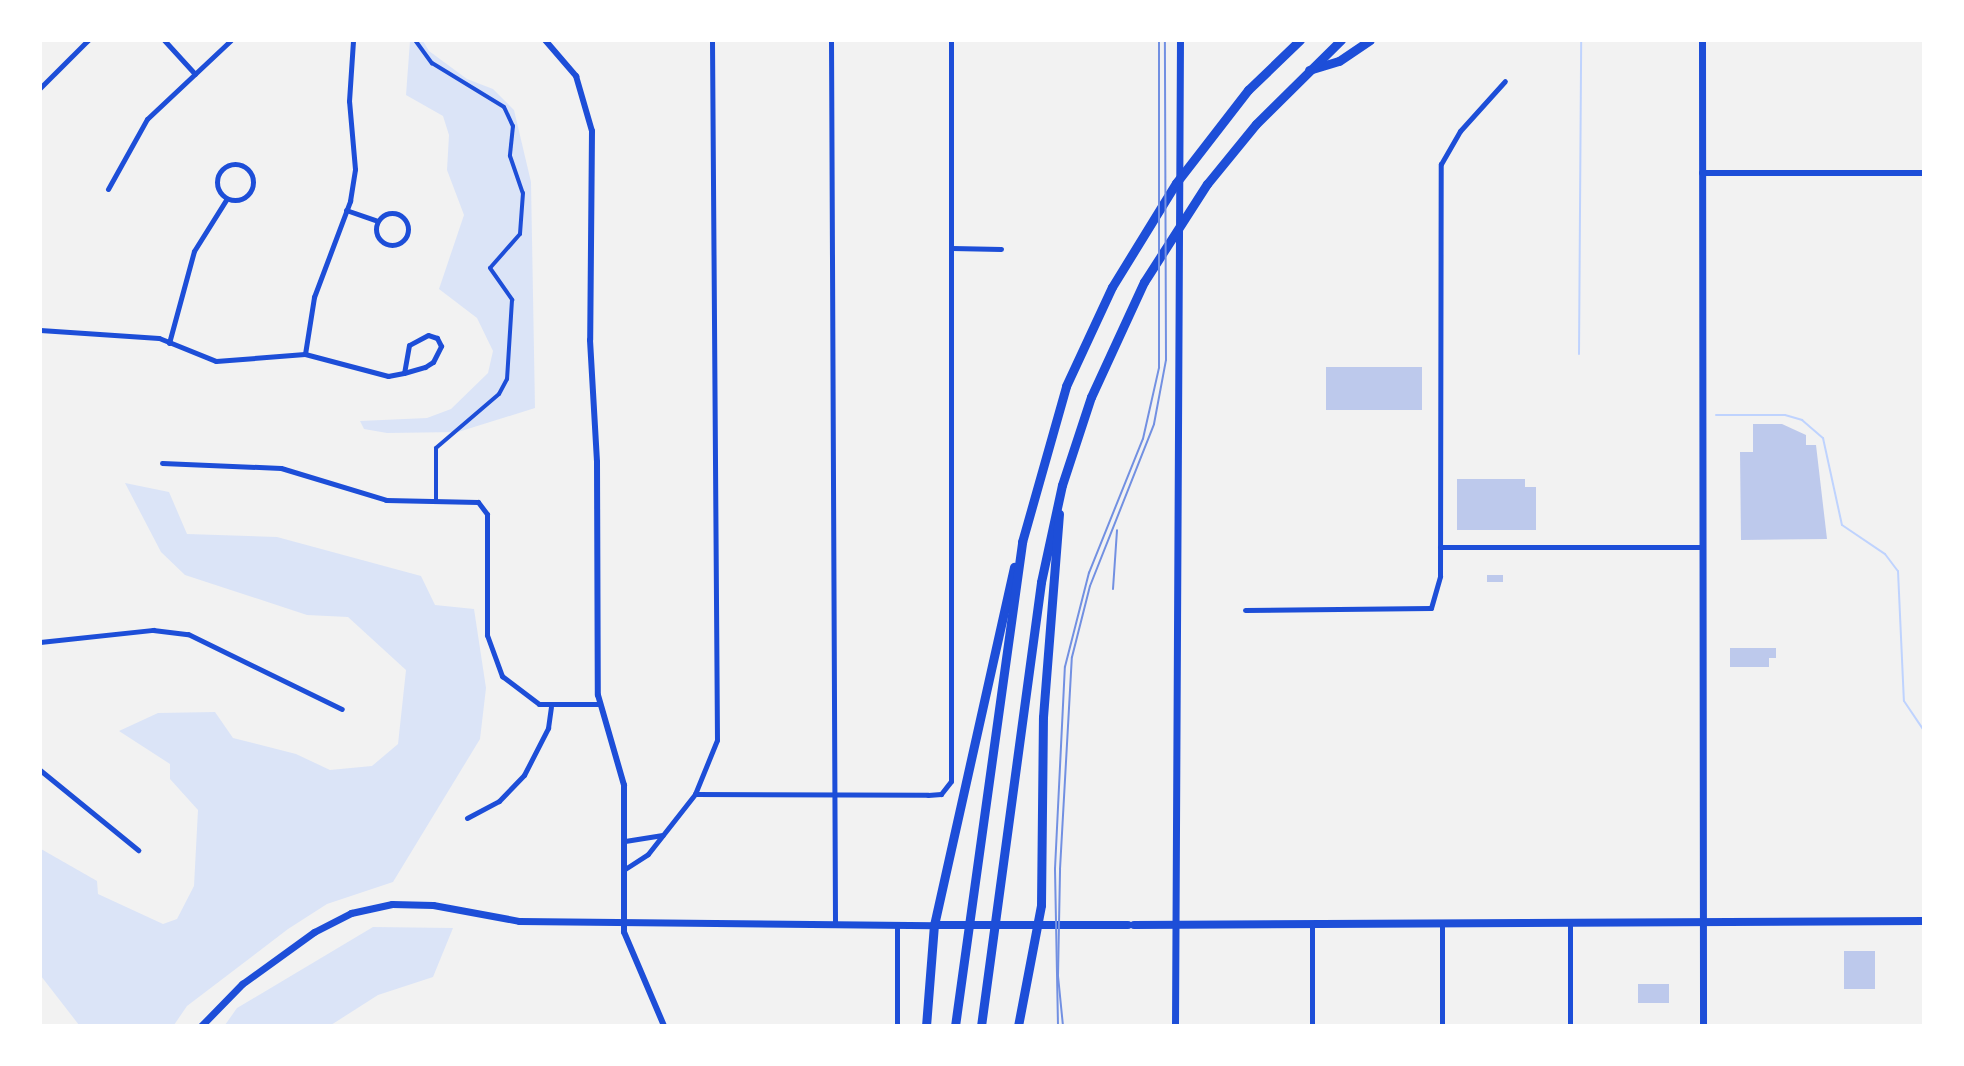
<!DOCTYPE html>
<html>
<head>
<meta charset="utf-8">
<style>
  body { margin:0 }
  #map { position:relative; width:1964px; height:1066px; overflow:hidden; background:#f2f2f2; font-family:"Fira Sans Condensed",sans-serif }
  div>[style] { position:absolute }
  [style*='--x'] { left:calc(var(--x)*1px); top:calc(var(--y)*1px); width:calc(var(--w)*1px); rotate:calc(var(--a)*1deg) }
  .green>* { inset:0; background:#dbe4f7 }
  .stream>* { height:2px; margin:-1px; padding:0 1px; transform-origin:1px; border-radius:1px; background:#bfd3fe }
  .building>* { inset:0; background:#bdc9ec; transform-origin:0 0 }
  .pedestrian>* { height:4px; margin:-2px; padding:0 2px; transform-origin:2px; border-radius:2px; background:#1d4ed8 }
  .minor>* { height:5px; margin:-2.5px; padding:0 2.5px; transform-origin:2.5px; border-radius:2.5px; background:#1d4ed8 }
  .minor>.ring { margin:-2.5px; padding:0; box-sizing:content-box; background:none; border:5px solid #1d4ed8; border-radius:50% }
  .tertiary>* { height:6px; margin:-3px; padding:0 3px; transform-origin:3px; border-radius:3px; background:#1d4ed8 }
  .secondary>* { height:7px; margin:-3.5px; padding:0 3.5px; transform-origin:3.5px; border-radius:3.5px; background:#1d4ed8 }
  .primary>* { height:8px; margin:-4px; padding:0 4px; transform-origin:4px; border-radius:4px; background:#1d4ed8 }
  .motorway>* { height:9px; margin:-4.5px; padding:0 4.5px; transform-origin:4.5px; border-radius:4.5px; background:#1d4ed8 }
  .tram>* { height:1.5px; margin:-0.75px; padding:0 0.75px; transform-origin:0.75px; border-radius:0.75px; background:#7290e2 }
  .rail>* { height:2px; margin:-1px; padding:0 1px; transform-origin:1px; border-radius:1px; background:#7290e2 }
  span { translate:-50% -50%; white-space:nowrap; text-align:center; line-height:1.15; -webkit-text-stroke:4.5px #fff; paint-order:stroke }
  .frame { position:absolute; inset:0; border:42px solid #fff; pointer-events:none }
</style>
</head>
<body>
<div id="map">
  <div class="green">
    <i style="clip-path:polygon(410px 41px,423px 41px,429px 51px,467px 79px,493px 89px,514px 110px,531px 182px,535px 408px,458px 432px,387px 433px,364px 429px,360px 421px,427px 418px,451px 409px,488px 373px,493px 351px,477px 318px,439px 289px,464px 215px,447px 170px,449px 135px,443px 116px,406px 95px)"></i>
    <i style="clip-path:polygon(125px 483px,169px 492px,187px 534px,277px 537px,421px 576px,435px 605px,474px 609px,486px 688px,480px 739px,393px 882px,327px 904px,288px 929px,187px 1006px,174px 1025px,79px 1025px,41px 976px,41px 849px,97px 881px,98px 894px,163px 924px,177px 919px,194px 886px,198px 810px,170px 779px,170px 764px,119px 731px,158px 713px,215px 712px,233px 738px,296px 754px,330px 770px,372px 766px,398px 744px,406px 670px,348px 617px,307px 615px,185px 575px,161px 552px)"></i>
    <i style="clip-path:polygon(373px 927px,453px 928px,433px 977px,378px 995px,331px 1025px,225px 1025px,237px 1008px)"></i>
  </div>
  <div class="stream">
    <i style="--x:1579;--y:354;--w:314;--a:-89.6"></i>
    <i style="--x:1716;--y:415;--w:69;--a:0"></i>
    <i style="--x:1785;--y:415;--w:18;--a:16"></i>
    <i style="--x:1802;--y:420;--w:28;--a:41"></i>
    <i style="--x:1823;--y:438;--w:89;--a:77.7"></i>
    <i style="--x:1842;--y:525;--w:52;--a:34"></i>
    <i style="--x:1885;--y:554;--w:21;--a:53"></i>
    <i style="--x:1898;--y:571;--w:130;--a:87.4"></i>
    <i style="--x:1904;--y:701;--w:36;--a:56"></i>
  </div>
  <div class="building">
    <i style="left:1326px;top:367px;width:96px;height:43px"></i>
    <i style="clip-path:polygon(1753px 424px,1782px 424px,1806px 435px,1806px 445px,1816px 445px,1827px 539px,1741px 540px,1740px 452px,1753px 452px)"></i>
    <i style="clip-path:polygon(1457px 479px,1525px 479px,1525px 487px,1536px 487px,1536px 530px,1457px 530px)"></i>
    <i style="left:1487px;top:575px;width:16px;height:7px"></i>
    <i style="clip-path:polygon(1730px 648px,1776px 648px,1776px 658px,1769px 658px,1769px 667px,1730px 667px)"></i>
    <i style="left:1844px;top:951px;width:31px;height:38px"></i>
    <i style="left:1638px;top:984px;width:31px;height:19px"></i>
  </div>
  <div class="pedestrian">
    <i style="--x:415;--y:40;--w:29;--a:54"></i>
    <i style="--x:432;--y:63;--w:84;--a:31.4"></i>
    <i style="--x:504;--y:107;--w:21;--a:65"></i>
    <i style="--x:513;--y:126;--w:30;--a:96"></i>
    <i style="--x:510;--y:156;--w:39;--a:71"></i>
    <i style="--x:523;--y:193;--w:41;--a:94.2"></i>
    <i style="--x:520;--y:234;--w:45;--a:131.4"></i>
    <i style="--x:490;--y:268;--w:39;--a:55"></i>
    <i style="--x:512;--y:300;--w:79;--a:93.6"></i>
    <i style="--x:507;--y:379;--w:17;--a:118"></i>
    <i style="--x:499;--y:394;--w:83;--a:139.4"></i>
    <i style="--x:436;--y:448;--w:52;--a:90"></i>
  </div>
  <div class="minor">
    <i style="--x:164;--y:40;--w:46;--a:47.6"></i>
    <i style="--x:831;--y:40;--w:884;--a:89.74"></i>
    <i style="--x:40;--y:88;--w:68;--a:-45"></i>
    <i class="ring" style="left:217px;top:164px;width:31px;height:31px"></i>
    <i style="--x:108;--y:189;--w:80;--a:-60.9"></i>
    <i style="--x:147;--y:119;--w:115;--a:-43.2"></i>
    <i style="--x:346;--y:210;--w:31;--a:19"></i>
    <i class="ring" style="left:376px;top:213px;width:27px;height:27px"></i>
    <i style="--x:952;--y:248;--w:49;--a:1.2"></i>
    <i style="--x:40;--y:330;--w:119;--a:3.8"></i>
    <i style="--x:159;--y:338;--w:61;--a:22"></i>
    <i style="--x:216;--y:361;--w:89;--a:-4.5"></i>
    <i style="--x:305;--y:354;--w:86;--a:14.8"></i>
    <i style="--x:388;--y:376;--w:16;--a:-11"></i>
    <i style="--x:404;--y:373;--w:22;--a:-16"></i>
    <i style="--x:425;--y:367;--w:9;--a:-32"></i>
    <i style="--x:433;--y:362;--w:18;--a:-63"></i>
    <i style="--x:441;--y:346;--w:9;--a:-117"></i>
    <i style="--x:437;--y:338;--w:9;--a:-162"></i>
    <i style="--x:428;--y:335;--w:21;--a:152"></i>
    <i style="--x:409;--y:345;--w:28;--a:100"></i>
    <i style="--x:169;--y:343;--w:95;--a:-74.8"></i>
    <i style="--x:194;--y:251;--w:60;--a:-57.9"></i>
    <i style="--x:305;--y:354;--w:58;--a:-81"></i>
    <i style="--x:314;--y:297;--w:103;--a:-69.4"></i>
    <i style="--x:350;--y:201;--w:32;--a:-81"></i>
    <i style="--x:355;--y:169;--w:68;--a:-95"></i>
    <i style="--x:349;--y:101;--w:61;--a:-86.2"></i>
    <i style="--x:162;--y:463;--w:119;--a:2.4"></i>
    <i style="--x:281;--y:468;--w:110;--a:16.9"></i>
    <i style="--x:386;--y:500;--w:92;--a:1.2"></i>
    <i style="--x:478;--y:502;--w:15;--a:53"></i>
    <i style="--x:487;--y:514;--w:121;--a:90"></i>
    <i style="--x:487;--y:635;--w:44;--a:69.9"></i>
    <i style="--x:502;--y:676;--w:46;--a:37.1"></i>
    <i style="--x:539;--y:704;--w:61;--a:0"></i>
    <i style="--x:1440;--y:547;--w:262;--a:0"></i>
    <i style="--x:1245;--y:610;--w:186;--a:-0.6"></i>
    <i style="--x:1431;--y:608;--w:33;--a:-74"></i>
    <i style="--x:1440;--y:576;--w:412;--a:-89.9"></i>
    <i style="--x:1441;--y:164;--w:38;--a:-60"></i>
    <i style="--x:1460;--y:131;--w:67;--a:-48"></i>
    <i style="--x:40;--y:642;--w:114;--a:-6.1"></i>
    <i style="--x:153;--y:630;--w:35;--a:7"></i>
    <i style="--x:188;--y:634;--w:171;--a:26"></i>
    <i style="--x:40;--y:770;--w:127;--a:39.2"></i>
    <i style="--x:695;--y:794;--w:233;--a:0.2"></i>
    <i style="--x:928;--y:795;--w:13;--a:-4"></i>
    <i style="--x:941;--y:794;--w:16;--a:-52"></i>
    <i style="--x:951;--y:781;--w:741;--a:-90"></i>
    <i style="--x:467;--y:818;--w:36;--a:-28"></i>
    <i style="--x:499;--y:801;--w:36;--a:-46"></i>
    <i style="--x:524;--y:775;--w:53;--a:-62.9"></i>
    <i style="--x:548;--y:728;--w:21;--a:-82"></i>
    <i style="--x:625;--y:841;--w:38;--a:-9"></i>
    <i style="--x:625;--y:869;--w:27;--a:-33"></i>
    <i style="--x:648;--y:854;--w:76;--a:-51.9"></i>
    <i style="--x:695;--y:794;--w:58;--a:-67.8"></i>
    <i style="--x:717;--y:740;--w:700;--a:-90.41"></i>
    <i style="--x:1570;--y:925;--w:101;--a:90"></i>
    <i style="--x:1312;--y:926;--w:100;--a:90"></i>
    <i style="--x:897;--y:1026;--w:102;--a:-90"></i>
    <i style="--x:1442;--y:1026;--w:102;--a:-90"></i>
  </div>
  <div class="tertiary">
    <i style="--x:545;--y:40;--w:48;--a:49.3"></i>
    <i style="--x:576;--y:76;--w:57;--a:73.8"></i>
    <i style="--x:592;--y:131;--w:209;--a:90.5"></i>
    <i style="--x:590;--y:340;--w:122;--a:86.7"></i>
    <i style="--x:597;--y:462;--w:233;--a:89.8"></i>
    <i style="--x:598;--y:695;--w:94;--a:73.9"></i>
    <i style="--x:624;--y:785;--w:147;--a:90"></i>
    <i style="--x:624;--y:932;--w:102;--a:66.9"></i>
    <i style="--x:1702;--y:173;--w:222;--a:0"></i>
  </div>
  <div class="secondary">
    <i style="--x:1702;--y:40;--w:986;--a:89.94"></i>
    <i style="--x:201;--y:1026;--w:59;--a:-45.7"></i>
    <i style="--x:242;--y:984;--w:89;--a:-35.8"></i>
    <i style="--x:314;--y:932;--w:42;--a:-27.2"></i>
    <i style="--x:351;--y:913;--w:42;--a:-12.4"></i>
    <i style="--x:392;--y:904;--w:41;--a:1.4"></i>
    <i style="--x:433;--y:905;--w:87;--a:10.5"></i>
    <i style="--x:519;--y:921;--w:415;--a:0.6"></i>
    <i style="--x:1175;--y:1026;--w:986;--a:-89.71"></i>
  </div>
  <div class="primary">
    <i style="--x:934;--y:925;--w:194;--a:0"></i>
    <i style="--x:1134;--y:925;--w:790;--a:-0.29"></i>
  </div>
  <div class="motorway">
    <i style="--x:1309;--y:70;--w:31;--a:-17"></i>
    <i style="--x:1339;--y:61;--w:37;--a:-34"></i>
    <i style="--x:926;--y:1026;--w:101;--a:-85.5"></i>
    <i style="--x:934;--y:925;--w:367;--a:-77.4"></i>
    <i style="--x:955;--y:1026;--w:489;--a:-82.1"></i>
    <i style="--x:1022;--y:542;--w:162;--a:-74.2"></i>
    <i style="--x:1066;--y:386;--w:109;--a:-65.1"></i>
    <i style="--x:1112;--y:287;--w:122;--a:-58.4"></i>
    <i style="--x:1176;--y:183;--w:118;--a:-52.3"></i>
    <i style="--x:1248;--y:90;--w:72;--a:-43.9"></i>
    <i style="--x:981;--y:1026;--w:448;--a:-82.3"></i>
    <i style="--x:1041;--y:582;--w:99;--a:-77.8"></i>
    <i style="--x:1062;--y:485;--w:93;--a:-71.8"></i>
    <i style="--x:1091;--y:397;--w:127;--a:-65.3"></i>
    <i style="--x:1144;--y:282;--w:117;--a:-57.3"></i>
    <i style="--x:1207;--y:184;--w:77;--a:-50.8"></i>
    <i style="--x:1256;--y:124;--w:120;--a:-44.7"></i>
    <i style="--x:1018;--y:1026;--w:123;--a:-79.2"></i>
    <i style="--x:1041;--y:905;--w:188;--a:-89.4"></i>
    <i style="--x:1043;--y:717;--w:204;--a:-85.5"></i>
  </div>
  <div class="tram">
    <i style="--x:1058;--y:1026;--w:157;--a:-91.1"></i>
    <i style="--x:1055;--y:869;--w:202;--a:-87.2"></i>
    <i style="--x:1065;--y:667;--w:97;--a:-75.7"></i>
    <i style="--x:1089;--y:573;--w:144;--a:-68.1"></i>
    <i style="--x:1143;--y:439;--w:73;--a:-77.3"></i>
    <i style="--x:1159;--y:368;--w:328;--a:-90"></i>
  </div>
  <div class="rail">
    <i style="--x:1113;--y:589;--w:59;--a:-86.1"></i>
    <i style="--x:1063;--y:1026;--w:50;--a:-95.7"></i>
    <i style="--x:1058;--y:976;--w:107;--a:-88.9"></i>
    <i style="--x:1060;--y:869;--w:212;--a:-86.8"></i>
    <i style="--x:1072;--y:657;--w:73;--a:-75.8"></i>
    <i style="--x:1090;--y:586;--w:174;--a:-68.4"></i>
    <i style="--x:1154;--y:424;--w:65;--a:-79.4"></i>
    <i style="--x:1166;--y:360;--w:320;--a:-90.2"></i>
  </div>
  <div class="frame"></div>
</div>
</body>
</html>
